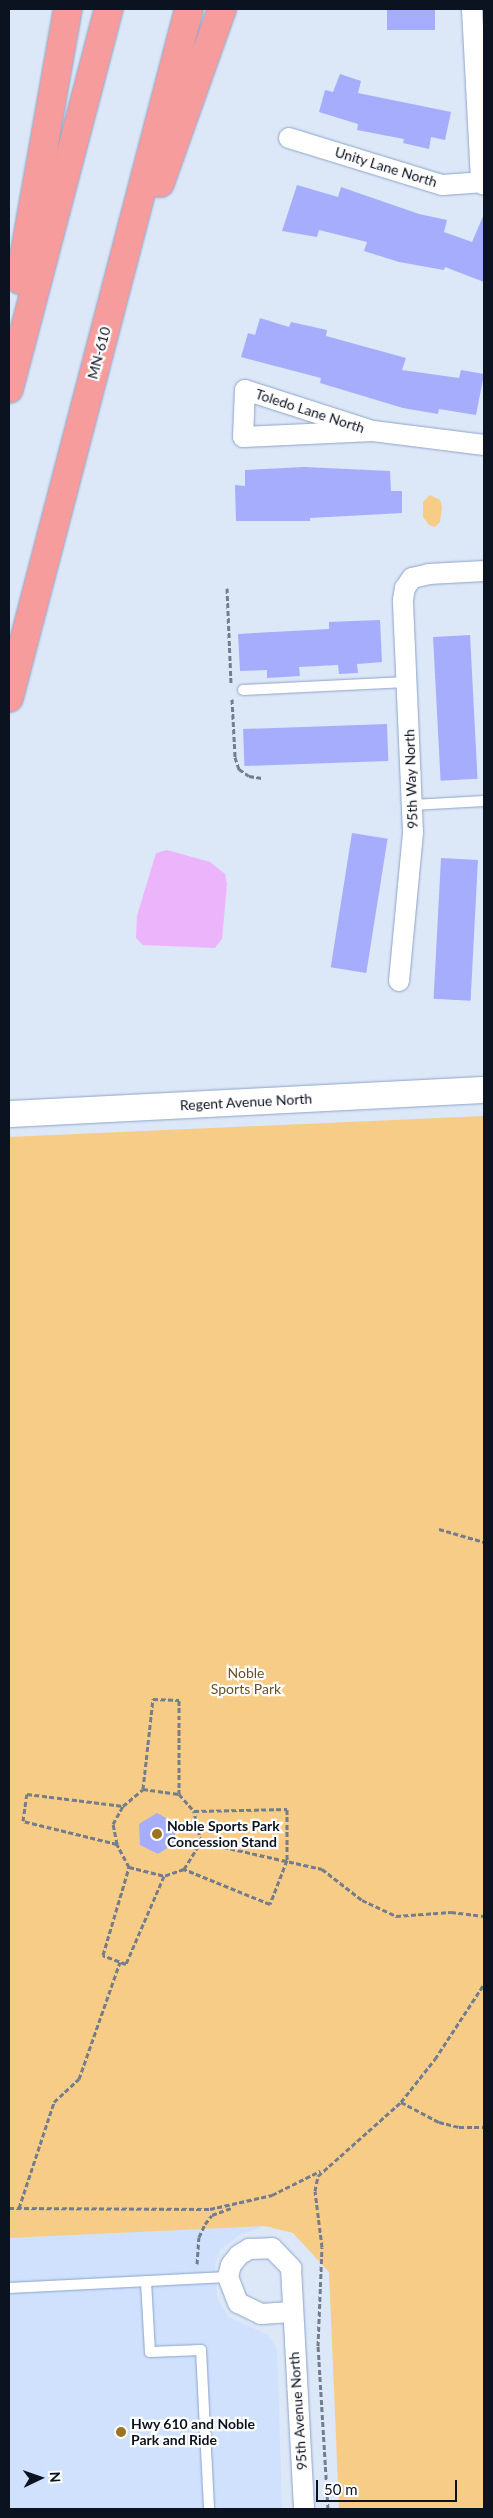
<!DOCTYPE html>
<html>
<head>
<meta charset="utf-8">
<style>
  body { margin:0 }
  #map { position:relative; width:493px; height:2518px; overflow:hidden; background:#dce7f7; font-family:Lato,sans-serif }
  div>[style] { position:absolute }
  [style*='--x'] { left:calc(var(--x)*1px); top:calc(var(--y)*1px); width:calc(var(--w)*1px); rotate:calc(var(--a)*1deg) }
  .built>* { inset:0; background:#cfe1fd }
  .green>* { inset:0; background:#f7cc86 }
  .water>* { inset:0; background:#ecb4fa }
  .building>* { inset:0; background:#a6adfc; transform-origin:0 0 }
  .path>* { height:3px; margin-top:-1.5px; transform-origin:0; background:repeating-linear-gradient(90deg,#737d8c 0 5px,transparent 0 7.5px) }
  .roads { filter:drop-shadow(0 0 1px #8ba4ca) drop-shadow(0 0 1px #8ba4ca) }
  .service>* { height:10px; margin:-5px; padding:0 5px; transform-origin:5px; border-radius:5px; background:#fff }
  .minor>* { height:20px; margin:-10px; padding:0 10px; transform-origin:10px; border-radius:10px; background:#fff }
  .tertiary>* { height:26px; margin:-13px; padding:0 13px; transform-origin:13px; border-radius:13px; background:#fff }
  .motorway>* { height:28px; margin:-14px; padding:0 14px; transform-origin:14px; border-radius:14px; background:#f79c9c }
  .dots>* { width:14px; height:14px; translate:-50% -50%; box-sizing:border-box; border:2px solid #fff; border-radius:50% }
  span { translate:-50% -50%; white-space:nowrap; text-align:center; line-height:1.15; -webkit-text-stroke:4.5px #fff; paint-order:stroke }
  .street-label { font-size:14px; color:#0b1321 }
  .park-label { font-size:14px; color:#695126 }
  .poi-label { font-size:14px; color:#0b1321; font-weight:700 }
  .left { translate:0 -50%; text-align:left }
  .frame { position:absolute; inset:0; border:10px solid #0b1321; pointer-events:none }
  .north { position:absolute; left:15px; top:2453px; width:50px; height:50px; -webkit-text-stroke:4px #fff; paint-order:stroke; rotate:87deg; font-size:14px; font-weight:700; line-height:20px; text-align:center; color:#0b1321 }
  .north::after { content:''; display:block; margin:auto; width:18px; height:22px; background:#0b1321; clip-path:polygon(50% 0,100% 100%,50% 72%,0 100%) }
  .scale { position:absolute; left:316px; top:2480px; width:141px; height:22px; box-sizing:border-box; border:2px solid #0b1321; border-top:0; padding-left:6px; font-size:15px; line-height:18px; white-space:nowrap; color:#0b1321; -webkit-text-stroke:4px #fff; paint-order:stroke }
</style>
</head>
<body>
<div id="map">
  <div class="built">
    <i style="clip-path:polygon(265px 2226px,239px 2235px,220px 2250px,215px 2264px,217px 2298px,228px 2317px,268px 2335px,277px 2349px,282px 2509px,9px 2509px,9px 2238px)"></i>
  </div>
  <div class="green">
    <i style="clip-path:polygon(430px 495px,440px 500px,442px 507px,440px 522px,435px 527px,429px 525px,423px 517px,423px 502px)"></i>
    <i style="clip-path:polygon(484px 1116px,484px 2509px,339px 2509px,329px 2272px,293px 2233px,265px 2226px,9px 2238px,9px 1137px)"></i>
  </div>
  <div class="water">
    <i style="clip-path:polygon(167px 850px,210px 862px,225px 874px,227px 884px,222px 939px,215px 948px,143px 945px,136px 938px,137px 916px,156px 853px)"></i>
  </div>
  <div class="building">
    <i style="left:387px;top:9px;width:48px;height:21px"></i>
    <i style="clip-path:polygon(340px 74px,361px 81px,358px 93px,451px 112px,445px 140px,431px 137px,429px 149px,403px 143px,404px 139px,357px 130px,358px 124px,319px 112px,325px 90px,333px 92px)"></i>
    <i style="clip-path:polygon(297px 185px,338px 197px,341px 187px,419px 214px,447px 220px,444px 232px,472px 242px,484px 214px,484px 282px,445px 267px,444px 270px,399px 262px,364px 251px,367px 242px,319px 230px,317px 237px,282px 231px)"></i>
    <i style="clip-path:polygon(260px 318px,289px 327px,291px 322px,327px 330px,326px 336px,406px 358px,402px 370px,459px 378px,461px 370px,484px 374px,476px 415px,439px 409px,438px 414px,403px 408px,320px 383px,321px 378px,241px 357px,248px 333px,255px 335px)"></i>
    <i style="clip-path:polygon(304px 467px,390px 471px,391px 491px,402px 491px,402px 513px,310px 518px,310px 521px,236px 521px,235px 485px,245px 486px,245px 470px)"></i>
    <i style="clip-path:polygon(380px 620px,382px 662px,357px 664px,358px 673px,339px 674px,338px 665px,299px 667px,300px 676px,267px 678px,267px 670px,240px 671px,238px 634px,329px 629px,329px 622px)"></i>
    <i style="left:470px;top:635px;width:144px;height:37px;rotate:87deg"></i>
    <i style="left:387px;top:724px;width:37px;height:144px;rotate:88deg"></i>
    <i style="left:352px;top:833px;width:36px;height:136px;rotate:9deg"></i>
    <i style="left:441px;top:858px;width:37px;height:141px;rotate:3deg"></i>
    <i style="clip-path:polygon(157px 1813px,175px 1823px,175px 1843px,158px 1854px,140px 1845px,139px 1824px)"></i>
  </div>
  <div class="path">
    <i style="--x:227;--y:588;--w:95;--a:87.6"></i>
    <i style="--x:232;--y:699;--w:58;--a:87"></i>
    <i style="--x:235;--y:757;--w:13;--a:72"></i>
    <i style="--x:239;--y:769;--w:12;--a:35"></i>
    <i style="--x:249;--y:776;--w:13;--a:9"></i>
    <i style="--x:439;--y:1529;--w:47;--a:16.1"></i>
    <i style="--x:153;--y:1699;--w:26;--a:2"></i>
    <i style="--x:179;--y:1700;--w:94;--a:90"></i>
    <i style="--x:179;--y:1794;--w:23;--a:49"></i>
    <i style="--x:194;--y:1811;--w:93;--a:-1.2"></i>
    <i style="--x:287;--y:1809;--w:51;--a:90"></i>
    <i style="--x:287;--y:1860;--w:47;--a:111.1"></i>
    <i style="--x:270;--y:1904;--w:93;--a:-157.9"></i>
    <i style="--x:184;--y:1869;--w:21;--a:161"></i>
    <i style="--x:164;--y:1876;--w:96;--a:113.4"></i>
    <i style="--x:126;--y:1964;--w:25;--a:-159"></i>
    <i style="--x:103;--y:1955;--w:92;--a:-73.5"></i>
    <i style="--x:129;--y:1867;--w:26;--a:-118"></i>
    <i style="--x:117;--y:1844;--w:97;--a:-166.3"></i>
    <i style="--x:23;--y:1821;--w:27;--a:-82"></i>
    <i style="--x:27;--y:1794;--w:97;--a:7.1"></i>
    <i style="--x:123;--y:1806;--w:26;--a:-40"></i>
    <i style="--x:143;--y:1789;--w:91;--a:-83.7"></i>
    <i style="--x:143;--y:1789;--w:36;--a:8"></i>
    <i style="--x:201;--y:1842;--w:124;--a:12.6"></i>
    <i style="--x:322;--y:1869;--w:51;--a:37.8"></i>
    <i style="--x:362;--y:1900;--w:38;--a:25"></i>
    <i style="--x:396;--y:1916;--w:55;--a:-4.2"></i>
    <i style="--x:451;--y:1912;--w:33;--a:7"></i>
    <i style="--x:117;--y:1844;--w:20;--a:-101"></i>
    <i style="--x:113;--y:1824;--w:21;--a:-61"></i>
    <i style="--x:129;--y:1867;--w:36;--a:14"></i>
    <i style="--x:184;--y:1869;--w:32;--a:-58"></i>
    <i style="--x:201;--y:1842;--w:32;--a:-103"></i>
    <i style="--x:401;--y:2102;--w:55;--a:-51.7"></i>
    <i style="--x:435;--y:2059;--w:90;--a:-56.8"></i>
    <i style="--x:9;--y:2208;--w:201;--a:0.3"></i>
    <i style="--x:210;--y:2209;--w:64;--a:-12.7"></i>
    <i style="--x:272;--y:2195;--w:54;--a:-26.6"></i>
    <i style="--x:19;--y:2208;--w:112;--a:-71.7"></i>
    <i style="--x:54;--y:2102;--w:34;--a:-43"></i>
    <i style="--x:79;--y:2079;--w:124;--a:-70.7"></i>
    <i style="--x:197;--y:2264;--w:27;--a:-86"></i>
    <i style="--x:199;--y:2237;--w:14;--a:-65"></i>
    <i style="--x:205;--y:2224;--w:11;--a:-52"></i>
    <i style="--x:212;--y:2215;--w:20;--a:-20"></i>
    <i style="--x:328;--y:2509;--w:163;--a:-93.5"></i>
    <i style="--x:318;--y:2346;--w:99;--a:-87.7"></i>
    <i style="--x:322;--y:2247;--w:56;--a:-97.1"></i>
    <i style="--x:315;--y:2191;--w:15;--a:-79"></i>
    <i style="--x:318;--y:2176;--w:111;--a:-41.7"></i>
    <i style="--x:401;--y:2102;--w:43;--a:27.8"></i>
    <i style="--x:439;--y:2122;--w:21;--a:14"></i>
    <i style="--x:459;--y:2127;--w:25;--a:0"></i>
  </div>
  <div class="roads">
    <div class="service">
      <i style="--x:243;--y:690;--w:164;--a:-2.8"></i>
      <i style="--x:413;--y:805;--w:71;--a:-3.2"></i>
      <i style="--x:146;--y:2281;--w:71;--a:86.8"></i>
      <i style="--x:150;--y:2352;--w:51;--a:-2.2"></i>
      <i style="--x:201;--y:2350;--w:159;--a:87.1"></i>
      <i style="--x:9;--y:2288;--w:219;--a:-2.9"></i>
    </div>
    <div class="minor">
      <i style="--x:472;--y:9;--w:173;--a:87"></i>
      <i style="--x:289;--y:138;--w:160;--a:17.1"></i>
      <i style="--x:442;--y:185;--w:39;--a:-4"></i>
      <i style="--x:481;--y:182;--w:4;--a:45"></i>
      <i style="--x:373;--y:431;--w:130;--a:177.4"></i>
      <i style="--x:243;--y:437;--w:47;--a:-87.6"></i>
      <i style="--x:245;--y:390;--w:134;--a:17.8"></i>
      <i style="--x:373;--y:431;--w:112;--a:7.2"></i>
      <i style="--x:399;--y:981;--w:150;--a:-84.6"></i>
      <i style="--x:413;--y:832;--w:232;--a:-92.5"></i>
      <i style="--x:403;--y:600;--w:12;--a:-81"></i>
      <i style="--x:405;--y:588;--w:12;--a:-55"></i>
      <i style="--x:412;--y:578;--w:17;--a:-13"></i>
      <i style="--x:429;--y:574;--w:55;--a:-3.1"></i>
      <i style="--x:291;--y:2312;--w:30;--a:176"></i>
      <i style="--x:261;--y:2314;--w:25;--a:-154"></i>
      <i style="--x:238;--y:2303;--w:28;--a:-111"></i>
      <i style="--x:228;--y:2277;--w:12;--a:-76"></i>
      <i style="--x:231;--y:2265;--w:13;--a:-51"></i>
      <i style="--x:239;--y:2255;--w:12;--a:-31"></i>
      <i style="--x:249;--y:2249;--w:23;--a:-2"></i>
      <i style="--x:272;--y:2248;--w:28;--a:46"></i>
      <i style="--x:291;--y:2268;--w:241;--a:86.9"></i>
    </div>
    <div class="tertiary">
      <i style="--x:9;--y:1114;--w:476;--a:-2.9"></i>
    </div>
    <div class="motorway">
      <i style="--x:160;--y:183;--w:185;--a:-70.4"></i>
      <i style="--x:20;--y:280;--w:275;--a:-80"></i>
      <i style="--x:9;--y:389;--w:393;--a:-75.3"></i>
      <i style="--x:9;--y:698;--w:712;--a:-75.36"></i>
    </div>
  </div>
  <div class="dots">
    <i style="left:157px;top:1834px;background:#9d7322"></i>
    <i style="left:121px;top:2432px;background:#9d7322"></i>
  </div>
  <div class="street-label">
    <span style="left:386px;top:167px;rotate:17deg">Unity Lane North</span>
    <span style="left:99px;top:353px;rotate:-75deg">MN-610</span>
    <span style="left:310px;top:411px;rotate:18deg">Toledo Lane North</span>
    <span style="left:411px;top:779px;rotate:-92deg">95th Way North</span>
    <span style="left:246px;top:1102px;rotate:-3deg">Regent Avenue North</span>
    <span style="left:298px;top:2411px;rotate:-94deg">95th Avenue North</span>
  </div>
  <div class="park-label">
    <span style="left:246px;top:1681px">Noble<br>Sports Park</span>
  </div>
  <div class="poi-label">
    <span class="left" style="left:167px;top:1834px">Noble Sports Park<br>Concession Stand</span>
    <span class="left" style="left:131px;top:2432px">Hwy 610 and Noble<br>Park and Ride</span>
  </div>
  <div class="frame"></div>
  <div class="north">N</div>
  <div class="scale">50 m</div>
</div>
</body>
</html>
